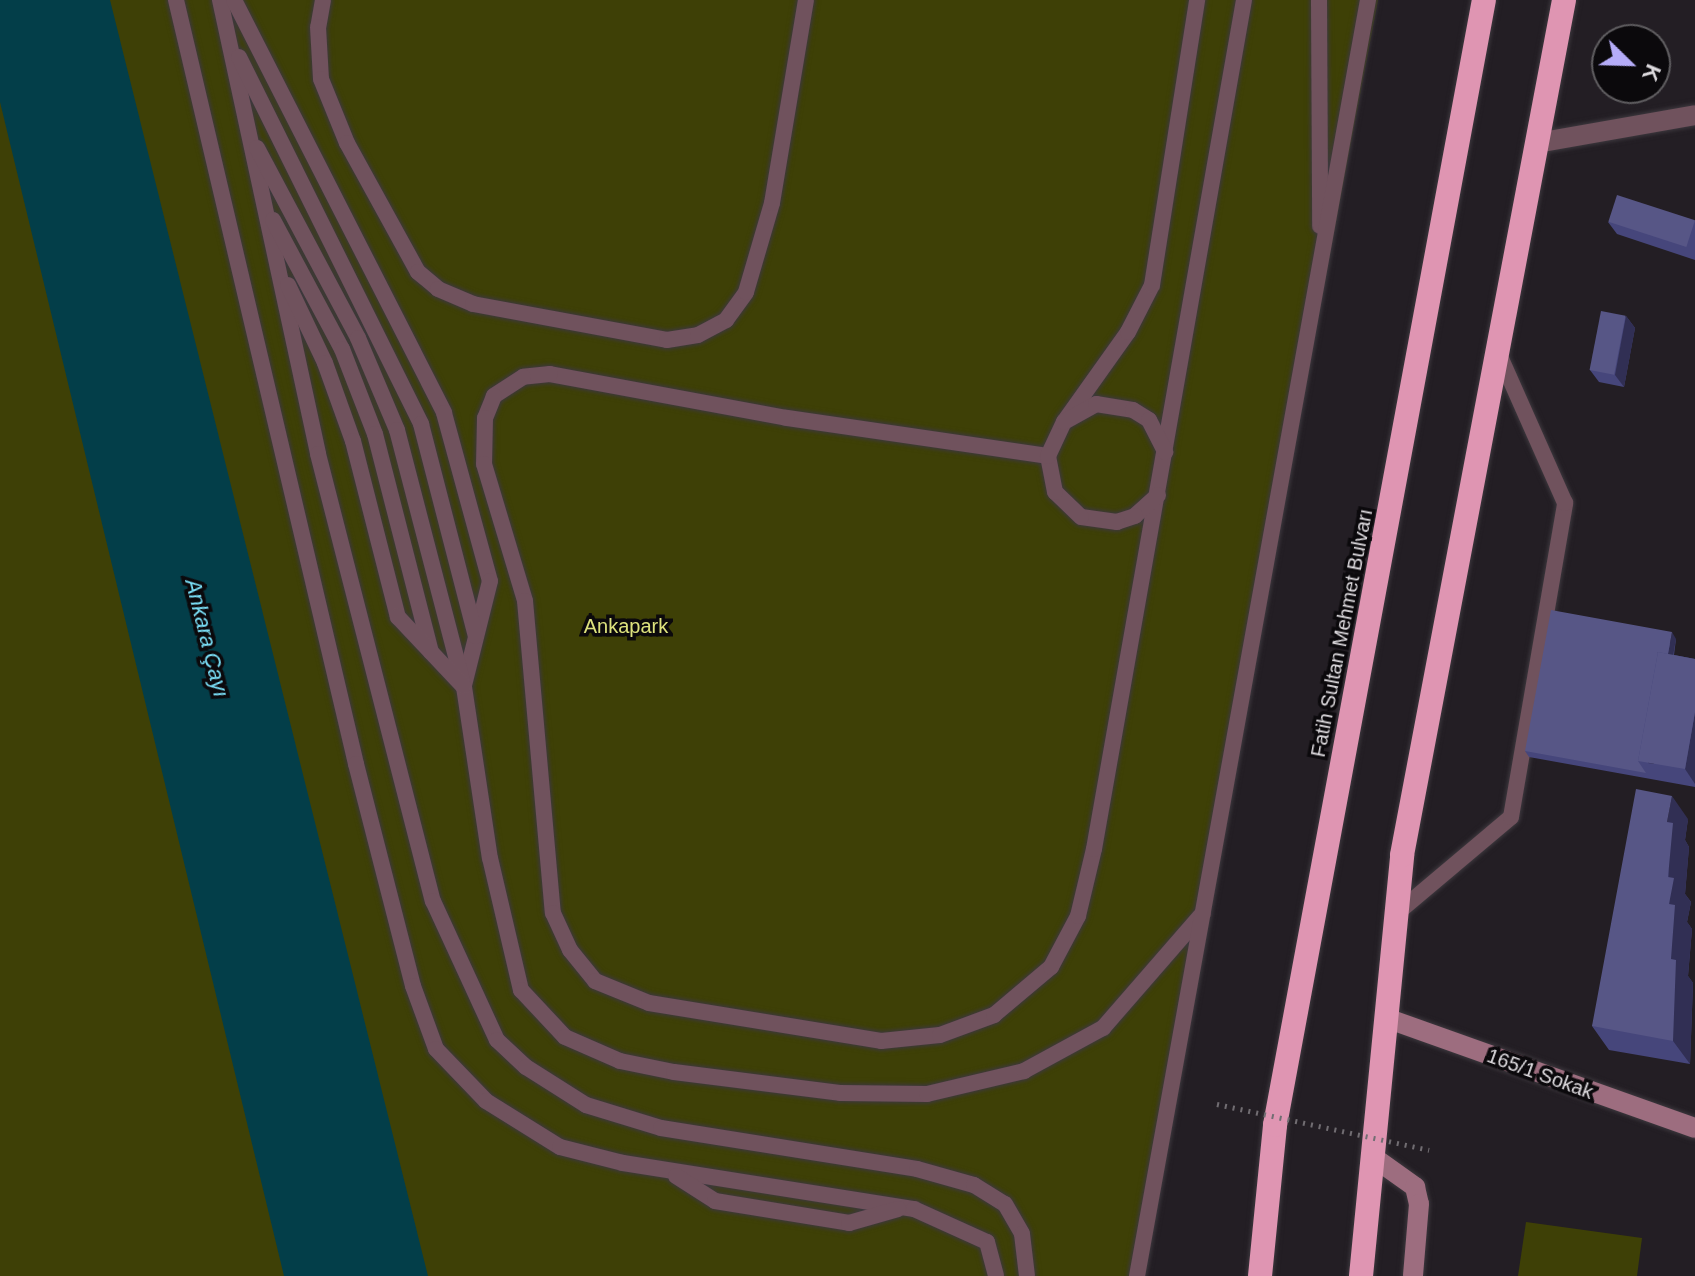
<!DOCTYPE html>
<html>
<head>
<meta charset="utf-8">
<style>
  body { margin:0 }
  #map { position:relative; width:1695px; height:1276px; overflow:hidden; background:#231e24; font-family:Arial,sans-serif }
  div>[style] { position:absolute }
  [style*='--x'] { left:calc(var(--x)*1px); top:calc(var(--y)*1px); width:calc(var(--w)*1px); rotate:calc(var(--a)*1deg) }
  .green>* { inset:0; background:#3e4006 }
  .water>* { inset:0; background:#033e49 }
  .roads { filter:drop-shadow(0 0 2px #3d383e) drop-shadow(0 0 2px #3d383e) }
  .lane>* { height:16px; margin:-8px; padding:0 8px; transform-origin:8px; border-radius:8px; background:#70525d }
  .street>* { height:20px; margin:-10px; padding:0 10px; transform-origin:10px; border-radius:10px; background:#70525d }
  .secondary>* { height:20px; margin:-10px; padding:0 10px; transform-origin:10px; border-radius:10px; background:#9d6d7f }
  .highway>* { height:24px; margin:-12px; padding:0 12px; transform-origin:12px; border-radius:12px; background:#df95b2 }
  .path-bridge>* { height:5px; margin-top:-2.5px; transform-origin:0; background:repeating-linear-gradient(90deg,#716d72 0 2px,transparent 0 8px) }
  .wall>* { inset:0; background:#46467b }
  .shaded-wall>* { inset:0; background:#312f54 }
  .building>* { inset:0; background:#575686; transform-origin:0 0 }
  span { translate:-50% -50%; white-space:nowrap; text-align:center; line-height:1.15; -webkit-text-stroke:7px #0b090c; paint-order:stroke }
  .park-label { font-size:20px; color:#dde27d }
  .street-label { font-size:20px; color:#dedbdf }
  .water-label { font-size:22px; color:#7ce2fa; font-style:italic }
  .north { position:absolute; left:1591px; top:24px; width:80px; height:80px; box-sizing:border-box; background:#0b090c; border:2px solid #5f5d60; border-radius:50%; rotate:113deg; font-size:22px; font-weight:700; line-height:32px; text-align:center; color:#dedbdf }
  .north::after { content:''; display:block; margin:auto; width:28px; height:36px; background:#b5acf8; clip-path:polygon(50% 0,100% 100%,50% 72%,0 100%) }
</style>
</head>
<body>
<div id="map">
  <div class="green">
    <i style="clip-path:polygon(0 0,1378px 0,1137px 1276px,0 1276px)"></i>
    <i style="clip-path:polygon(1526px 1222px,1642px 1238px,1637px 1276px,1518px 1276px)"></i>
  </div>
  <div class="water">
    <i style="clip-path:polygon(0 0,110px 0,428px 1276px,284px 1276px,0 102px)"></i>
  </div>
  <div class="roads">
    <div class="lane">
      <i style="--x:176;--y:0;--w:785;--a:76.74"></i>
      <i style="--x:356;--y:764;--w:229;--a:75.6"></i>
      <i style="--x:413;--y:986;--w:67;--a:69.9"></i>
      <i style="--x:436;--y:1049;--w:72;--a:46.1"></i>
      <i style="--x:486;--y:1101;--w:87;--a:31.9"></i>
      <i style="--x:560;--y:1147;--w:65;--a:14.3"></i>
      <i style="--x:623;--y:1163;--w:295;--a:9"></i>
      <i style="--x:914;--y:1209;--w:80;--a:24.3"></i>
      <i style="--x:987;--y:1242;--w:35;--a:75"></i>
      <i style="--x:220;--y:0;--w:464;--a:77.8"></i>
      <i style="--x:318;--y:454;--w:462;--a:75.6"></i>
      <i style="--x:433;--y:901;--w:153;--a:65.3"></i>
      <i style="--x:497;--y:1040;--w:40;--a:43"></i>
      <i style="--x:526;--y:1067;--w:71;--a:32.3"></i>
      <i style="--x:586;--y:1105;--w:78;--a:17"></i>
      <i style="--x:661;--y:1128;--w:259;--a:9.1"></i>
      <i style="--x:917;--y:1169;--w:59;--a:15.7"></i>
      <i style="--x:974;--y:1185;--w:36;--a:32"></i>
      <i style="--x:1005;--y:1204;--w:34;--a:60"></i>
      <i style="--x:1022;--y:1234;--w:42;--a:83.2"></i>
      <i style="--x:234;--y:0;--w:463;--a:63"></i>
      <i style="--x:444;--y:413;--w:174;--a:74.7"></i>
      <i style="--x:490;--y:581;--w:107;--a:104"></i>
      <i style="--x:323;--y:0;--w:27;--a:100"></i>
      <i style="--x:318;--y:27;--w:52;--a:86.7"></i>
      <i style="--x:321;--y:79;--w:69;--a:67.9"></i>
      <i style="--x:347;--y:143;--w:147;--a:61.2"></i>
      <i style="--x:418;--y:272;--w:26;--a:40"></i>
      <i style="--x:438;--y:289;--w:38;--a:23"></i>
      <i style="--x:473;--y:304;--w:197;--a:10.5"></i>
      <i style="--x:667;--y:340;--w:31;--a:-9"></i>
      <i style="--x:698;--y:335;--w:32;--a:-28"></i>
      <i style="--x:726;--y:320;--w:34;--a:-54"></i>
      <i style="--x:746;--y:292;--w:93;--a:-73.7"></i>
      <i style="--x:772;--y:203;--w:206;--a:-80.5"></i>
      <i style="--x:1319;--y:0;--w:226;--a:89.7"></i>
      <i style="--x:239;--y:57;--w:410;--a:63.6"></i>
      <i style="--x:421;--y:424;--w:219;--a:75.5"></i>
      <i style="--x:257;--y:148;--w:215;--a:62"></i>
      <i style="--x:358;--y:338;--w:100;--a:67"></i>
      <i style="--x:397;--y:430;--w:266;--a:75.4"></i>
      <i style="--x:464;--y:687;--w:173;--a:81.4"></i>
      <i style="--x:490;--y:858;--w:136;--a:76.8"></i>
      <i style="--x:521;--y:990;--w:64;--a:46.9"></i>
      <i style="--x:565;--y:1037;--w:60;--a:23.6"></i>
      <i style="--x:620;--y:1061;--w:55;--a:11.5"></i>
      <i style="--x:674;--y:1072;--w:167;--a:7.2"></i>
      <i style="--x:840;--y:1093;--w:87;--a:0.7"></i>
      <i style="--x:927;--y:1094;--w:100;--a:-13.3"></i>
      <i style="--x:1024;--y:1071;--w:90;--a:-28.6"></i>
      <i style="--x:1103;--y:1028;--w:152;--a:-49"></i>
      <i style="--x:273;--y:220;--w:146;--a:61.9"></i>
      <i style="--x:342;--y:349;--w:91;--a:68.8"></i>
      <i style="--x:375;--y:434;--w:225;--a:75.6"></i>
      <i style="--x:288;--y:285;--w:86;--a:64.6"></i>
      <i style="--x:325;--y:363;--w:83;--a:70.3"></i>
      <i style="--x:353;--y:441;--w:182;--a:75.7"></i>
      <i style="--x:398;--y:617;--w:95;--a:46.7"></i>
      <i style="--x:1064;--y:422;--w:110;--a:-54.6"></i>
      <i style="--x:1128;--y:332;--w:53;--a:-62.9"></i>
      <i style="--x:1152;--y:285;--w:289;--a:-81"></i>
      <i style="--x:1048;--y:456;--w:264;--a:-171.7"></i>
      <i style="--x:787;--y:418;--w:241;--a:-169.5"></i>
      <i style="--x:550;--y:374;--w:27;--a:174"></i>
      <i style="--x:523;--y:377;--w:35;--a:147"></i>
      <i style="--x:494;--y:396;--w:24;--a:112"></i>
      <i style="--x:485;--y:418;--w:46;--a:91.2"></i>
      <i style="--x:484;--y:464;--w:143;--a:73.3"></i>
      <i style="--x:525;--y:601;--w:313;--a:84.9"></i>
      <i style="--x:553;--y:913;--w:41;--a:65.3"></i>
      <i style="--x:570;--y:950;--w:40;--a:51"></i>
      <i style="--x:595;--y:981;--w:58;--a:22.2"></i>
      <i style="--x:649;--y:1003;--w:235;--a:9.3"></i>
      <i style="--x:881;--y:1041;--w:59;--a:-5.8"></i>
      <i style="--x:940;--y:1035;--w:58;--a:-20.3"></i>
      <i style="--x:994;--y:1015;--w:75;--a:-40.1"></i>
      <i style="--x:1051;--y:967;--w:58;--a:-62.1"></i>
      <i style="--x:1078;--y:916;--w:69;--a:-76.6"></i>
      <i style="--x:1094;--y:849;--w:862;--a:-79.98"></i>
      <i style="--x:1158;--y:495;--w:31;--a:138"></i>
      <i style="--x:1135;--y:516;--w:19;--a:162"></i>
      <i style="--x:1117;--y:522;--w:36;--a:-172"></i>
      <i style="--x:1081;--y:517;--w:36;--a:-136"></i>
      <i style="--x:1055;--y:492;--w:37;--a:-101"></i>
      <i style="--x:1048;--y:456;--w:38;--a:-65"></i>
      <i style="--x:1064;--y:422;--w:37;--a:-29"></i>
      <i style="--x:1096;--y:404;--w:37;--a:9"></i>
      <i style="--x:1133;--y:410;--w:19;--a:32"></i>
      <i style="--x:1149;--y:420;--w:36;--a:63"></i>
      <i style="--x:1396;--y:914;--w:150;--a:-40.1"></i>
      <i style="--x:1511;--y:817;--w:319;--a:-80.2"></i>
      <i style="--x:1565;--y:503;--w:165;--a:-113.9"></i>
      <i style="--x:676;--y:1176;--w:46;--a:32.7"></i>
      <i style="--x:715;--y:1201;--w:136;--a:9.3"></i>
      <i style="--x:849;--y:1223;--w:51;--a:-15.9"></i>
      <i style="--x:1137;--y:1276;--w:1297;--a:-79.74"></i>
    </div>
    <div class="street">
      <i style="--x:1537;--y:143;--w:160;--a:-10"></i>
    </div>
    <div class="secondary">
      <i style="--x:1386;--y:1018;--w:328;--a:19.6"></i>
      <i style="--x:1373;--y:1157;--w:52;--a:35.5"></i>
      <i style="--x:1415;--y:1187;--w:17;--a:77"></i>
      <i style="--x:1419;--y:1204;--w:72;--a:94.8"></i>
    </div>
    <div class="highway">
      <i style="--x:1260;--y:1276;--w:152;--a:-84.3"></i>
      <i style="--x:1275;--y:1125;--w:1144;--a:-79.48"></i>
      <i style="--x:1361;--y:1276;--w:423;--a:-84.4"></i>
      <i style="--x:1402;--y:855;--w:870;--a:-79.27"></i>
    </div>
  </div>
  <div class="path-bridge">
    <i style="--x:1217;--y:1104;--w:217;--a:12.2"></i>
  </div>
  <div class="wall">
    <i style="clip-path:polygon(1695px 221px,1695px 260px,1617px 234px,1608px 222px)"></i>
    <i style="clip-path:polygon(1626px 316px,1635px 328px,1624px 387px,1599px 382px,1590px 370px)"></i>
    <i style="clip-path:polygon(1676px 639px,1674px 655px,1695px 659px,1695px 787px,1529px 757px,1525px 751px)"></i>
    <i style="clip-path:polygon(1688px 819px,1685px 840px,1689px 847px,1685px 894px,1691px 902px,1687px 922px,1692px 929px,1688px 976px,1693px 983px,1690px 1064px,1609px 1050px,1592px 1026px)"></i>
  </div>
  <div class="shaded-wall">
    <i style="clip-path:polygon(1626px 316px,1635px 328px,1624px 387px,1615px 375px)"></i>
    <i style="clip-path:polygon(1672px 632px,1676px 639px,1654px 764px,1648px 763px)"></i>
    <i style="clip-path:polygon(1695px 712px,1695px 784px,1685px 769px)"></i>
    <i style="clip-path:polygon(1672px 796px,1688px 819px,1685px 840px,1689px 847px,1685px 894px,1691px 902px,1687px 922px,1692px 929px,1688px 976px,1693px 983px,1690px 1064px,1673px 1041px,1667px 822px)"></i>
  </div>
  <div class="building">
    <i style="left:1617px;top:195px;width:82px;height:28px;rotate:18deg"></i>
    <i style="left:1601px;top:311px;width:25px;height:60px;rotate:11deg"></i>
    <i style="clip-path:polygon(1551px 610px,1672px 632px,1668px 654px,1658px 652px,1638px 761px,1646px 773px,1525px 751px)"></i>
    <i style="clip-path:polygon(1658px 652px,1695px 659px,1695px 712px,1685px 769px,1638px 761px)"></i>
    <i style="clip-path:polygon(1636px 789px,1672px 796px,1667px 822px,1673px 823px,1668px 877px,1674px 878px,1669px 904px,1675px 905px,1671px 959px,1676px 960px,1673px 1041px,1592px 1026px)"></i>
  </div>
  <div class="park-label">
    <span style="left:626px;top:626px">Ankapark</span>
  </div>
  <div class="street-label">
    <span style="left:1342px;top:633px;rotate:-79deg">Fatih Sultan Mehmet Bulvarı</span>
    <span style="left:1540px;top:1074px;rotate:20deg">165/1 Sokak</span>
  </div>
  <div class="water-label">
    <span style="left:207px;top:638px;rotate:76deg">Ankara Çayı</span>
  </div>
  <div class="north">K</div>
</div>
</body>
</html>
